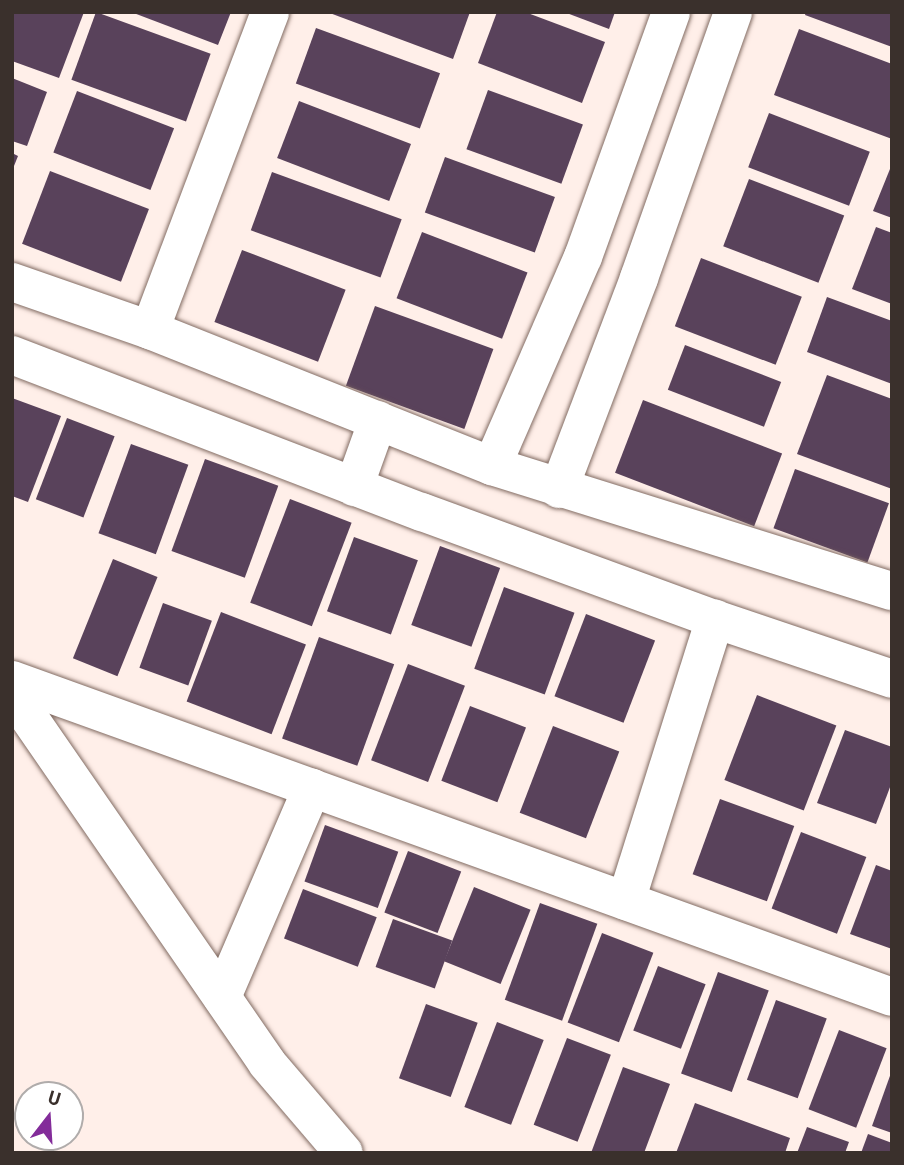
<!DOCTYPE html>
<html>
<head>
<meta charset="utf-8">
<style>
  body { margin:0 }
  #map { position:relative; width:904px; height:1165px; overflow:hidden; background:#ffefe9; font-family:Barlow,sans-serif }
  div>[style] { position:absolute }
  [style*='--x'] { left:calc(var(--x)*1px); top:calc(var(--y)*1px); width:calc(var(--w)*1px); rotate:calc(var(--a)*1deg) }
  .building>* { inset:0; background:#59425b; transform-origin:0 0 }
  .roads { filter:drop-shadow(0 0 2px #826b62) drop-shadow(0 0 2px #826b62) }
  .minor>* { height:38px; margin:-19px; padding:0 19px; transform-origin:19px; border-radius:19px; background:#fff }
  span { translate:-50% -50%; white-space:nowrap; text-align:center; line-height:1.15; -webkit-text-stroke:7px #fff; paint-order:stroke }
  .frame { position:absolute; inset:0; border:14px solid #3a302c; pointer-events:none }
  .north { position:absolute; left:14px; top:1081px; width:70px; height:70px; box-sizing:border-box; background:#fff; border:2px solid #b0acab; border-radius:50%; rotate:17deg; font-size:19px; font-weight:700; line-height:28px; text-align:center; color:#3a302c }
  .north::after { content:''; display:block; margin:auto; width:24px; height:32px; background:#832c9a; clip-path:polygon(50% 0,100% 100%,50% 72%,0 100%) }
</style>
</head>
<body>
<div id="map">
  <div class="building">
    <i style="clip-path:polygon(12px 12px,84px 12px,59px 78px,12px 61px)"></i>
    <i style="left:96px;top:12px;width:122px;height:72px;rotate:20deg"></i>
    <i style="clip-path:polygon(131px 12px,231px 12px,218px 45px)"></i>
    <i style="clip-path:polygon(327px 12px,470px 12px,453px 59px)"></i>
    <i style="clip-path:polygon(497px 12px,525px 12px,605px 42px,582px 103px,478px 63px)"></i>
    <i style="clip-path:polygon(564px 12px,615px 12px,609px 29px)"></i>
    <i style="clip-path:polygon(806px 12px,892px 12px,892px 47px,805px 15px)"></i>
    <i style="left:316px;top:28px;width:132px;height:59px;rotate:20deg"></i>
    <i style="clip-path:polygon(799px 29px,892px 64px,892px 139px,774px 95px)"></i>
    <i style="clip-path:polygon(12px 78px,47px 92px,27px 146px,12px 141px)"></i>
    <i style="left:488px;top:90px;width:101px;height:63px;rotate:20deg"></i>
    <i style="left:77px;top:91px;width:104px;height:66px;rotate:21deg"></i>
    <i style="left:299px;top:101px;width:120px;height:61px;rotate:21deg"></i>
    <i style="left:769px;top:113px;width:108px;height:58px;rotate:21deg"></i>
    <i style="clip-path:polygon(12px 153px,18px 156px,12px 171px)"></i>
    <i style="left:445px;top:157px;width:117px;height:59px;rotate:20deg"></i>
    <i style="clip-path:polygon(892px 164px,892px 218px,873px 211px)"></i>
    <i style="left:50px;top:171px;width:106px;height:78px;rotate:21deg"></i>
    <i style="left:272px;top:172px;width:138px;height:62px;rotate:20deg"></i>
    <i style="left:749px;top:179px;width:102px;height:72px;rotate:21deg"></i>
    <i style="clip-path:polygon(876px 227px,892px 233px,892px 304px,852px 289px)"></i>
    <i style="left:422px;top:232px;width:113px;height:71px;rotate:21deg"></i>
    <i style="left:242px;top:250px;width:111px;height:77px;rotate:21deg"></i>
    <i style="left:701px;top:258px;width:108px;height:73px;rotate:21deg"></i>
    <i style="clip-path:polygon(827px 297px,892px 321px,892px 384px,807px 352px)"></i>
    <i style="left:375px;top:306px;width:126px;height:85px;rotate:20deg"></i>
    <i style="left:685px;top:345px;width:103px;height:48px;rotate:21deg"></i>
    <i style="clip-path:polygon(827px 375px,892px 399px,892px 489px,797px 454px)"></i>
    <i style="clip-path:polygon(12px 398px,61px 416px,28px 502px,12px 496px)"></i>
    <i style="left:643px;top:400px;width:149px;height:78px;rotate:21deg"></i>
    <i style="left:67px;top:418px;width:51px;height:87px;rotate:21deg"></i>
    <i style="left:131px;top:444px;width:61px;height:95px;rotate:20deg"></i>
    <i style="left:205px;top:459px;width:78px;height:98px;rotate:20deg"></i>
    <i style="left:795px;top:469px;width:100px;height:63px;rotate:20deg"></i>
    <i style="left:290px;top:499px;width:66px;height:111px;rotate:21deg"></i>
    <i style="left:354px;top:537px;width:68px;height:79px;rotate:20deg"></i>
    <i style="left:440px;top:546px;width:64px;height:84px;rotate:20deg"></i>
    <i style="left:113px;top:559px;width:48px;height:107px;rotate:22deg"></i>
    <i style="left:504px;top:587px;width:75px;height:87px;rotate:20deg"></i>
    <i style="left:163px;top:603px;width:52px;height:69px;rotate:20deg"></i>
    <i style="left:221px;top:612px;width:91px;height:96px;rotate:21deg"></i>
    <i style="left:586px;top:614px;width:74px;height:88px;rotate:21deg"></i>
    <i style="left:319px;top:637px;width:80px;height:108px;rotate:20deg"></i>
    <i style="left:408px;top:664px;width:61px;height:103px;rotate:21deg"></i>
    <i style="left:757px;top:695px;width:85px;height:91px;rotate:21deg"></i>
    <i style="left:470px;top:706px;width:60px;height:80px;rotate:21deg"></i>
    <i style="left:553px;top:726px;width:71px;height:93px;rotate:21deg"></i>
    <i style="clip-path:polygon(845px 730px,892px 747px,892px 782px,876px 824px,817px 803px)"></i>
    <i style="left:720px;top:799px;width:79px;height:80px;rotate:20deg"></i>
    <i style="left:325px;top:825px;width:78px;height:60px;rotate:20deg"></i>
    <i style="left:801px;top:832px;width:70px;height:82px;rotate:21deg"></i>
    <i style="left:408px;top:851px;width:57px;height:66px;rotate:21deg"></i>
    <i style="clip-path:polygon(876px 865px,892px 871px,892px 949px,850px 934px)"></i>
    <i style="left:474px;top:887px;width:61px;height:80px;rotate:22deg"></i>
    <i style="left:303px;top:889px;width:79px;height:53px;rotate:21deg"></i>
    <i style="left:540px;top:903px;width:61px;height:103px;rotate:20deg"></i>
    <i style="left:393px;top:919px;width:63px;height:51px;rotate:20deg"></i>
    <i style="left:602px;top:933px;width:55px;height:96px;rotate:21deg"></i>
    <i style="left:658px;top:966px;width:51px;height:69px;rotate:21deg"></i>
    <i style="left:718px;top:972px;width:54px;height:108px;rotate:20deg"></i>
    <i style="left:776px;top:1000px;width:54px;height:85px;rotate:20deg"></i>
    <i style="left:426px;top:1004px;width:55px;height:79px;rotate:20deg"></i>
    <i style="left:497px;top:1022px;width:50px;height:91px;rotate:21deg"></i>
    <i style="left:839px;top:1030px;width:51px;height:85px;rotate:21deg"></i>
    <i style="left:567px;top:1038px;width:47px;height:93px;rotate:21deg"></i>
    <i style="clip-path:polygon(623px 1067px,670px 1084px,644px 1153px,591px 1153px)"></i>
    <i style="clip-path:polygon(891px 1073px,892px 1073px,892px 1133px,872px 1126px)"></i>
    <i style="clip-path:polygon(695px 1103px,790px 1138px,785px 1153px,676px 1153px)"></i>
    <i style="clip-path:polygon(807px 1127px,849px 1142px,845px 1153px,797px 1153px)"></i>
    <i style="clip-path:polygon(868px 1134px,892px 1143px,892px 1153px,861px 1153px)"></i>
  </div>
  <div class="roads">
    <div class="minor">
      <i style="--x:12;--y:282;--w:146;--a:19.2"></i>
      <i style="--x:150;--y:330;--w:368;--a:21.7"></i>
      <i style="--x:492;--y:466;--w:419;--a:17.4"></i>
      <i style="--x:150;--y:330;--w:340;--a:-69.3"></i>
      <i style="--x:12;--y:355;--w:439;--a:21"></i>
      <i style="--x:422;--y:512;--w:312;--a:20.1"></i>
      <i style="--x:715;--y:619;--w:187;--a:18.7"></i>
      <i style="--x:492;--y:466;--w:228;--a:-66.5"></i>
      <i style="--x:583;--y:257;--w:260;--a:-70.2"></i>
      <i style="--x:354;--y:487;--w:71;--a:-70.3"></i>
      <i style="--x:559;--y:489;--w:226;--a:-69.2"></i>
      <i style="--x:639;--y:278;--w:282;--a:-70.5"></i>
      <i style="--x:12;--y:680;--w:935;--a:19.81"></i>
      <i style="--x:12;--y:693;--w:449;--a:55.4"></i>
      <i style="--x:267;--y:1063;--w:118;--a:49.5"></i>
      <i style="--x:626;--y:901;--w:296;--a:-72.5"></i>
      <i style="--x:222;--y:997;--w:228;--a:-66.7"></i>
    </div>
  </div>
  <div class="frame"></div>
  <div class="north">U</div>
</div>
</body>
</html>
